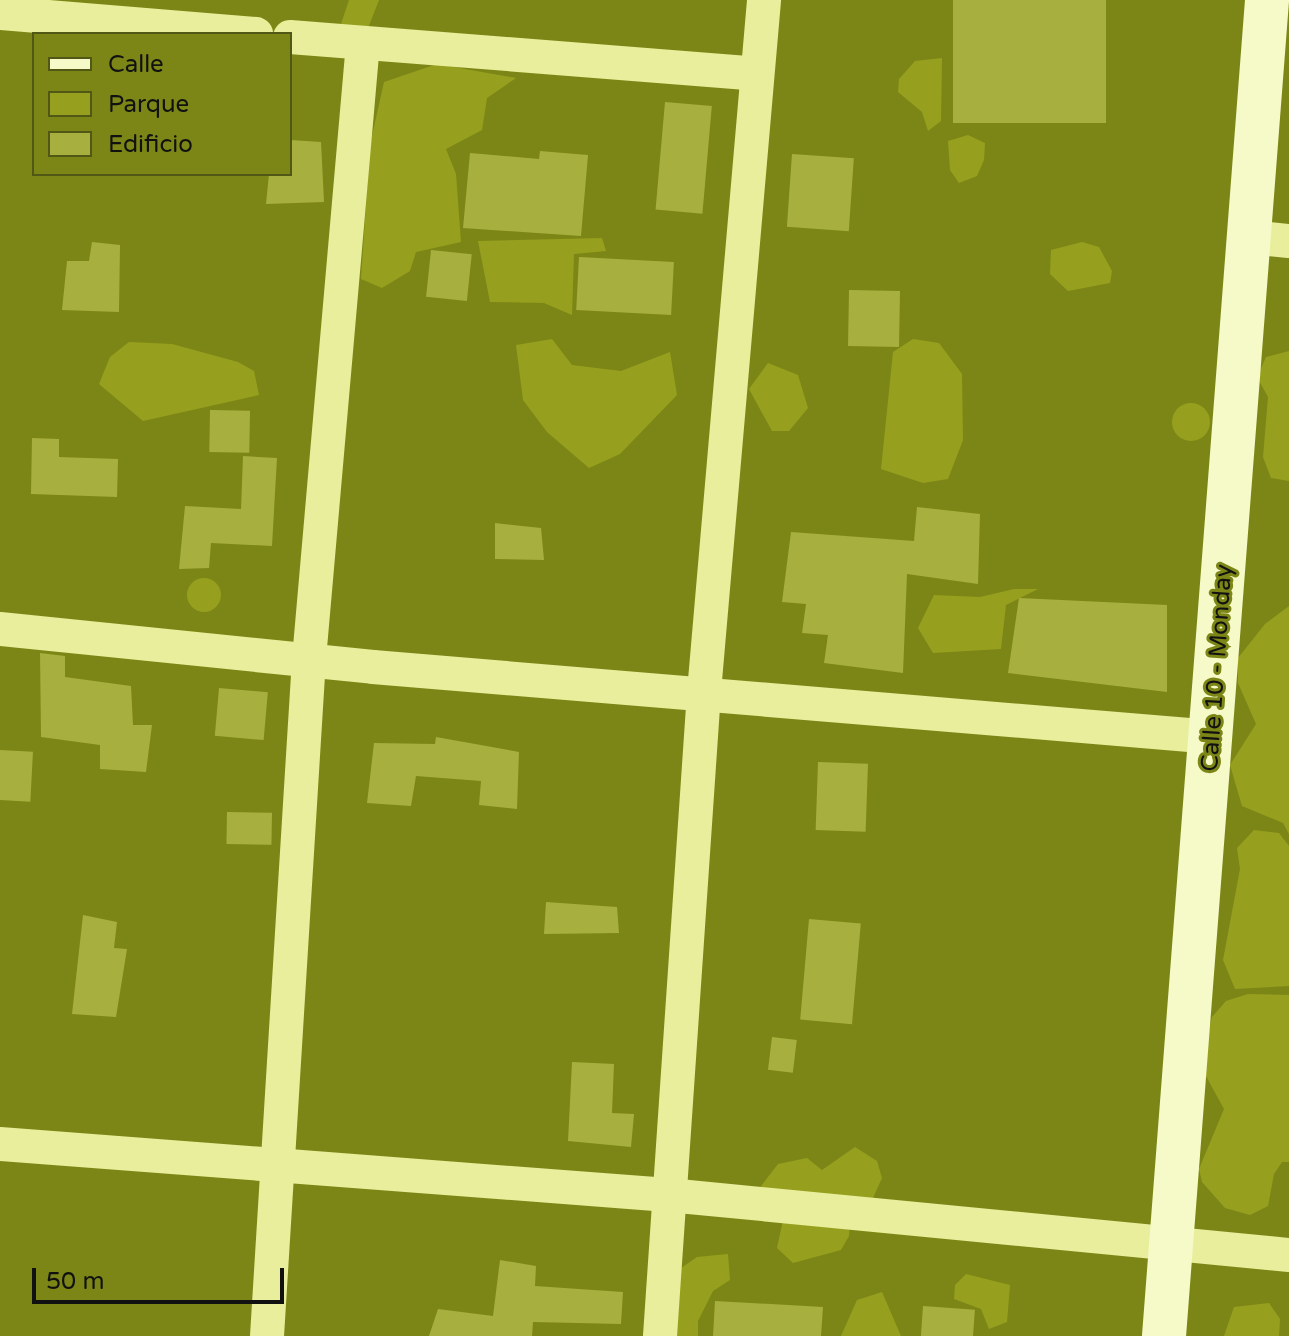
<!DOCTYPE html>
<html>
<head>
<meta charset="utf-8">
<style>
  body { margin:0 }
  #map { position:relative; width:1289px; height:1336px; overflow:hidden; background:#7c8616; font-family:"Varela Round",sans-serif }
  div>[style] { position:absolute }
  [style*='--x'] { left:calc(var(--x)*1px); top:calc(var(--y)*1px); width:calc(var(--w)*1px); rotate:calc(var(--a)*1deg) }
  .green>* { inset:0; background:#96a01e }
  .round { border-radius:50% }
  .building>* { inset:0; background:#a7b03e; transform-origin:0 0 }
  .street>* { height:34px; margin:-17px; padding:0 17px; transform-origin:17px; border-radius:17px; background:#e8ee9b }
  .secondary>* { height:44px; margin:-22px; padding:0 22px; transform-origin:22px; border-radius:22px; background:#f5fac8 }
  span { translate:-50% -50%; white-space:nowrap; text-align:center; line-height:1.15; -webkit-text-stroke:6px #7c8616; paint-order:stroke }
  .street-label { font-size:24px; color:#111 }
  .legend { position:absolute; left:32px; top:32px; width:260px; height:144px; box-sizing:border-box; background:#7c8616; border:2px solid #515714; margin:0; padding:10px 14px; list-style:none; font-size:24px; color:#111 }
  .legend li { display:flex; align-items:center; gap:16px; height:40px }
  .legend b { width:40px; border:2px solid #515714 }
  .scale { position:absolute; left:32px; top:1268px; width:252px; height:36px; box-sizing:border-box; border:4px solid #111; border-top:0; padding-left:10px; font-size:24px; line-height:28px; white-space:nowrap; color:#111; -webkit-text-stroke:6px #7c8616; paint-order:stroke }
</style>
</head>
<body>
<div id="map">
  <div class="green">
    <i style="clip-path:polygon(349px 0,379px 0,363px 41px,339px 30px)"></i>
    <i style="clip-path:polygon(942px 58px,941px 121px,928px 131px,922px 112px,898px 92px,899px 79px,915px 61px)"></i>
    <i style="clip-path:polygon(437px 64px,516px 78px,487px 98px,482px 130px,446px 149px,456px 174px,461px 242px,416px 252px,410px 271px,382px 288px,361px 279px,370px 145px,384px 82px)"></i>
    <i style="clip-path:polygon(968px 135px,985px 143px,984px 160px,977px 176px,959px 183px,950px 170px,948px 141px)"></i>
    <i style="clip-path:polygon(602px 238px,606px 251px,574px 254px,572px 315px,544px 303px,490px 302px,478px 241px)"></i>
    <i style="clip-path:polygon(1082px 242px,1099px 247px,1112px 271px,1110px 283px,1068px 291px,1050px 274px,1051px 250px)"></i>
    <i style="clip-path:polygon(552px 339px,572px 365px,621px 371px,670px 352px,677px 395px,620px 454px,589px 468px,547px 432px,523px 400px,516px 345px)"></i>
    <i style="clip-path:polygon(913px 339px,939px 343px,962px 374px,963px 440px,948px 479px,923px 483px,881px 469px,893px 352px)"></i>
    <i style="clip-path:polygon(129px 342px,172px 344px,238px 362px,254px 371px,259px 395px,143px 421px,99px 384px,110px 357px)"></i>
    <i style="clip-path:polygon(1289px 351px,1289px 481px,1271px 478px,1263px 457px,1268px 397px,1257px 377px,1266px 357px)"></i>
    <i style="clip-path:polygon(768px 363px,798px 375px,808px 408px,789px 431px,772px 431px,749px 389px)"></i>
    <i class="round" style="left:1172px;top:403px;width:38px;height:38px"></i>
    <i class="round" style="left:187px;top:578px;width:34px;height:34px"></i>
    <i style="clip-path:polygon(1014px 589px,1038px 589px,1006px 605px,1001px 649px,933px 653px,918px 628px,934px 595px,980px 597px)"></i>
    <i style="clip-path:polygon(1289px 606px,1289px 834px,1283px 823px,1242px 806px,1230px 765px,1256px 724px,1238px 683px,1238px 658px,1265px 624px)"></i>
    <i style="clip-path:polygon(1254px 830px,1279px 833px,1289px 846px,1289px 986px,1235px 989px,1223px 960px,1240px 869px,1237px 848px)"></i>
    <i style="clip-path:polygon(1248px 994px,1289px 995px,1289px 1162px,1282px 1162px,1274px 1174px,1268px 1206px,1250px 1215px,1225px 1208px,1202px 1182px,1199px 1169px,1224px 1109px,1201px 1067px,1212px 1017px,1226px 1001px)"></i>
    <i style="clip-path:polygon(855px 1147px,877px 1161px,882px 1178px,872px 1200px,758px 1190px,778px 1164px,807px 1158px,822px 1170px)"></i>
    <i style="clip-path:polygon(783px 1220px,850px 1221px,849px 1236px,841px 1250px,793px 1263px,777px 1248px)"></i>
    <i style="clip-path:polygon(728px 1254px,730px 1280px,713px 1291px,698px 1321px,698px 1336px,669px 1336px,674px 1273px,697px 1257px)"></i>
    <i style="clip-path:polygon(966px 1274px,1010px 1285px,1007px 1322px,989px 1329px,981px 1309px,954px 1299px,955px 1285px)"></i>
    <i style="clip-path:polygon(882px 1292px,901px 1336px,841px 1336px,857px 1300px)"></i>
    <i style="clip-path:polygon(1269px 1303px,1280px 1319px,1279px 1336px,1224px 1336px,1234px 1307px)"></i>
  </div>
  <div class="building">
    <i style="left:953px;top:0;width:153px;height:123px"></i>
    <i style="left:665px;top:102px;width:47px;height:108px;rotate:5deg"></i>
    <i style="clip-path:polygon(290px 140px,321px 142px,324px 202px,266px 204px,269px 174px,290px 174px)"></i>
    <i style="clip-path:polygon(540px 151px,588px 155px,581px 236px,463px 228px,470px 153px,539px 159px)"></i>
    <i style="left:792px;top:154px;width:62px;height:73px;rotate:4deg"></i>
    <i style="clip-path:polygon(92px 242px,120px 245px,119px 312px,62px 310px,67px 261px,89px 261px)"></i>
    <i style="left:431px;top:250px;width:41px;height:47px;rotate:6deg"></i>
    <i style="left:579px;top:257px;width:95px;height:53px;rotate:3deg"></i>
    <i style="left:849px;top:290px;width:51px;height:56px;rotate:1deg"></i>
    <i style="left:210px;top:410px;width:40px;height:42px;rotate:1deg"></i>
    <i style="clip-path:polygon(32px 438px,59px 439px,59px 457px,118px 459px,117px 497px,31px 494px)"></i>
    <i style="clip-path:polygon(243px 456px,277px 458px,272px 546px,211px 543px,209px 568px,179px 569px,185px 506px,241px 509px)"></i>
    <i style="clip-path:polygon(917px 507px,980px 514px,978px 584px,907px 574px,903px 673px,824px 663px,828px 635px,802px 633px,806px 604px,782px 602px,791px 532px,914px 541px)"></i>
    <i style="clip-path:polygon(495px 523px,541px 528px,544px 560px,495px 559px)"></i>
    <i style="clip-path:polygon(1019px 598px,1167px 605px,1167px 692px,1008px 673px)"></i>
    <i style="clip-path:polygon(40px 653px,65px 656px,65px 677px,131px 686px,133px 725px,152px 725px,146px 772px,100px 769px,100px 745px,41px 737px)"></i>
    <i style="left:219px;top:688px;width:49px;height:48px;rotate:5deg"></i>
    <i style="clip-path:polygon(436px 737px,519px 752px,517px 809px,479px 805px,481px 781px,416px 776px,411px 806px,367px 803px,374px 743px,435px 744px)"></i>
    <i style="left:0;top:750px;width:33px;height:50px;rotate:3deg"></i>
    <i style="left:818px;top:762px;width:50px;height:68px;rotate:2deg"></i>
    <i style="left:227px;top:812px;width:45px;height:32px;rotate:1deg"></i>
    <i style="clip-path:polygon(546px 902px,617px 907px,619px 933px,544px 934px)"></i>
    <i style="clip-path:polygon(83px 915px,117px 922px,114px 948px,127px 949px,116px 1017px,72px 1014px)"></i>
    <i style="left:809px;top:919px;width:52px;height:101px;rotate:5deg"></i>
    <i style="left:772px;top:1037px;width:25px;height:33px;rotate:7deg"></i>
    <i style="clip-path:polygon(572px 1062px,614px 1064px,612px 1113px,634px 1114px,631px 1147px,568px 1141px)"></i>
    <i style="clip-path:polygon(500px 1260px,536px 1266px,535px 1286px,623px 1292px,621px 1324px,533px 1322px,532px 1336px,429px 1336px,438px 1309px,493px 1316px)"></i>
    <i style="clip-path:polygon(715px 1301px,823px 1307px,821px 1336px,713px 1336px)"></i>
    <i style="left:923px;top:1306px;width:52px;height:30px;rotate:4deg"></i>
  </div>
  <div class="street">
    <i style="--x:0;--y:13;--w:257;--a:4.7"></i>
    <i style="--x:290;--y:37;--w:468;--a:4.5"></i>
    <i style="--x:1249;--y:237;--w:40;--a:5.7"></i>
    <i style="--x:0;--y:629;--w:375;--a:5.8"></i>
    <i style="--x:373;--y:667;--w:843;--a:4.76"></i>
    <i style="--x:0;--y:1144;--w:670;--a:4.37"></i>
    <i style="--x:668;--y:1195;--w:624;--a:5.52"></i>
    <i style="--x:267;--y:1336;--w:678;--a:-86.45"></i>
    <i style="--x:309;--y:659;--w:618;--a:-84.99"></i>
    <i style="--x:660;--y:1336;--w:646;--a:-86.09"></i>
    <i style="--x:704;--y:692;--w:695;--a:-85.04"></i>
  </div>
  <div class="secondary">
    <i style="--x:1164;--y:1336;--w:1340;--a:-85.59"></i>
  </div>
  <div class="street-label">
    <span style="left:1217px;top:668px;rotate:-86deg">Calle 10 - Monday</span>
  </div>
  <ul class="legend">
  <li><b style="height:10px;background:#f5fac8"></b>Calle</li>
  <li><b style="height:22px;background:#96a01e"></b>Parque</li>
  <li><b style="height:22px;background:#a7b03e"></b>Edificio</li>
  </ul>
  <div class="scale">50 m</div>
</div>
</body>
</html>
